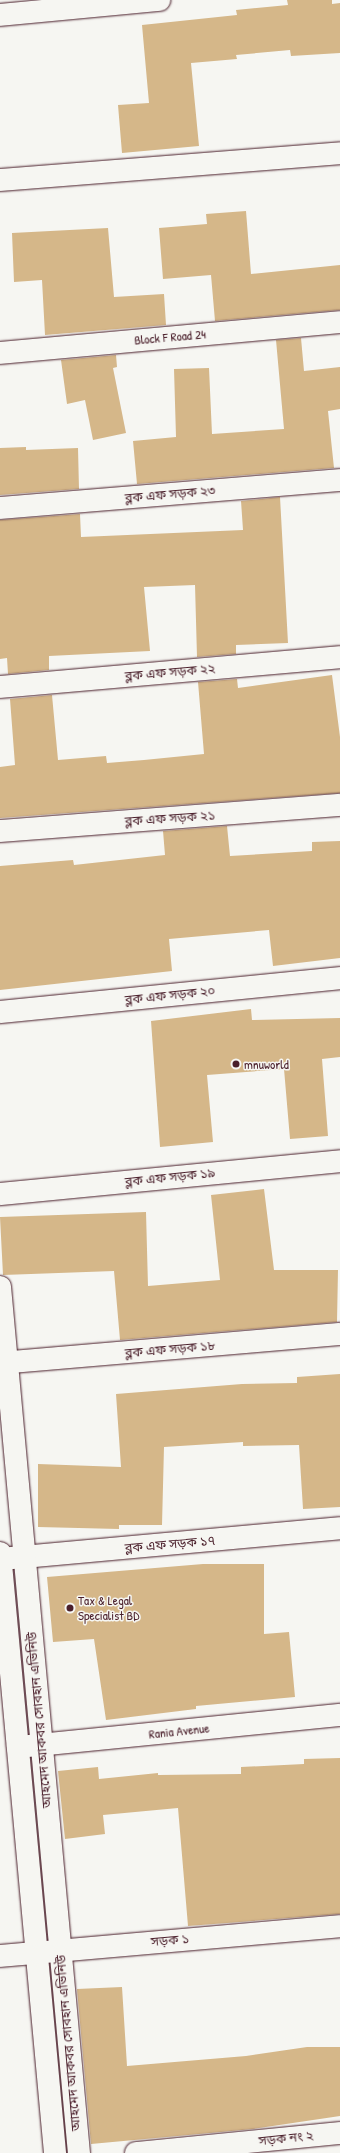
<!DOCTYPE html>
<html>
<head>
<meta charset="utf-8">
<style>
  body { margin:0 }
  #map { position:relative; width:340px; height:2153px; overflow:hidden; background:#f6f6f2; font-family:"Patrick Hand","Noto Sans Bengali",sans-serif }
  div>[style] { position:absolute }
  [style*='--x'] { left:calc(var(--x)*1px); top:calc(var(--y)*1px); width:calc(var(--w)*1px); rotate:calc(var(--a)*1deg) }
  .building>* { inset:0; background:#d5b789 }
  .roads { filter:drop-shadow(0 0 1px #4a1f2b) drop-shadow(0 0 1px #4a1f2b) }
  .street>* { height:22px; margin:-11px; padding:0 11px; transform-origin:11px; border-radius:11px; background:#f6f6f2 }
  .secondary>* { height:22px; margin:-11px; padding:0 11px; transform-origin:11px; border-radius:11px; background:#f6f6f2 }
  .dots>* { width:11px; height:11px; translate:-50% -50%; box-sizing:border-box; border:2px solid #f6f6f2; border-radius:50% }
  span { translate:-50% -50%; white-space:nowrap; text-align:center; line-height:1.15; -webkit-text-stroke:3px #f6f6f2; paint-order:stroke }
  .street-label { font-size:13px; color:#4a1f2b }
  .poi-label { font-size:13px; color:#4a1f2b }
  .left { translate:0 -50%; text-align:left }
</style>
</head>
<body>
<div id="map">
  <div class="building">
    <i style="clip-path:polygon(287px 0,332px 0,332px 4px,340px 3px,340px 53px,291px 56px,290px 50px,236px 55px,237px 59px,191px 63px,199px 146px,122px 153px,118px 105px,149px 103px,142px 25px,237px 15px,236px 10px,288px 5px)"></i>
    <i style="clip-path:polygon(246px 211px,251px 274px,340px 265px,340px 310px,215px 321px,211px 275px,163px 279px,159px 228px,207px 224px,206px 214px)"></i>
    <i style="clip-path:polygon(108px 228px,114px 297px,164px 294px,166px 325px,45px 335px,42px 280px,14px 282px,12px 233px)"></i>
    <i style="clip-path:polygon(301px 338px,304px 371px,340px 367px,340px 409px,328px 411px,334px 468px,137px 484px,133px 441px,176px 437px,174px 369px,209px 368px,212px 434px,284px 429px,276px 340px)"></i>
    <i style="clip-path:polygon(116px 355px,117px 367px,113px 368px,126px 433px,93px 440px,85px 400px,67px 404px,61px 360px)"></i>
    <i style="clip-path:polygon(26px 447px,26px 450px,78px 448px,79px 489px,0 495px,0 448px)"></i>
    <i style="clip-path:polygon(280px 497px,288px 643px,236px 645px,236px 654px,197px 657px,195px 585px,144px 587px,150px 651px,49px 656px,49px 670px,8px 674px,7px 658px,0 659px,0 520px,80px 514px,81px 537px,243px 530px,241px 501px)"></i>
    <i style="clip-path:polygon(332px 675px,340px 737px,340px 793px,0 818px,0 767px,15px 765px,10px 699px,52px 695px,58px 760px,106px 756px,107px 763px,144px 760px,204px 754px,198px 682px,237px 679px,238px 688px)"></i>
    <i style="clip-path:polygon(227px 826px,230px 856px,312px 851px,312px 842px,340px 841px,340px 958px,273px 966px,269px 930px,169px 939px,172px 971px,0 990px,0 866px,73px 860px,74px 865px,165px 855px,163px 831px)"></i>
    <i style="clip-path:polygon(251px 1009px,252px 1020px,340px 1018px,340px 1057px,322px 1059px,328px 1136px,290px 1139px,284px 1069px,207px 1075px,213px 1142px,160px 1147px,151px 1021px)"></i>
    <i style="clip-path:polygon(264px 1189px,274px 1270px,338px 1270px,337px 1322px,120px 1340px,114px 1271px,3px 1275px,0 1217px,146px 1212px,148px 1286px,220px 1280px,211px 1195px)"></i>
    <i style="clip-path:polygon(340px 1374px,340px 1507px,303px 1509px,299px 1445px,243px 1446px,243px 1442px,164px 1447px,162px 1525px,119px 1525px,119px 1529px,38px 1527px,38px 1464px,121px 1467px,116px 1394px,242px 1384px,297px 1383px,297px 1377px)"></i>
    <i style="clip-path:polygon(203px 1564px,264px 1564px,264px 1634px,289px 1632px,295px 1697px,196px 1706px,196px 1709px,106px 1720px,94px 1639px,53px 1642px,47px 1577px)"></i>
    <i style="clip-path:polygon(340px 1758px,340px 1914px,188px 1926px,178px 1808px,103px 1815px,105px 1834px,65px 1839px,58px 1771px,98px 1767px,99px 1779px,158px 1773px,158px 1775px,241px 1774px,241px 1767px,304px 1764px,304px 1759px)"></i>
    <i style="clip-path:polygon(122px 1987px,127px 2066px,246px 2056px,307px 2047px,340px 2047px,340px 2116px,253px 2129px,91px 2144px,77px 1989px)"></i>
  </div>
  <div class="roads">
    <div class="street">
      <i style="--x:0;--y:15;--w:160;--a:-5.4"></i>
      <i style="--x:0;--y:353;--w:341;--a:-5.2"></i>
      <i style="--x:0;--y:508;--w:341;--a:-4.7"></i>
      <i style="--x:0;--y:687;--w:341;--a:-5"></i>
      <i style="--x:0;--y:831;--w:341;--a:-4.4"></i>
      <i style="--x:0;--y:1012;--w:342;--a:-5.7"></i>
      <i style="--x:0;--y:1194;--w:342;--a:-5.5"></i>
      <i style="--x:0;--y:1363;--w:341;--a:-4.9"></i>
      <i style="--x:1;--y:1559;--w:340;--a:-5.2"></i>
      <i style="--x:18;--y:1747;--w:324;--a:-5.7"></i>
      <i style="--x:0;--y:1956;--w:341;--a:-5"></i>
      <i style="--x:136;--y:2153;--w:205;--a:-5.6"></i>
    </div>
    <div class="secondary">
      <i style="--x:0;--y:180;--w:341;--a:-4.5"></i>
      <i style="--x:0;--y:1287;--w:870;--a:84.79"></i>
      <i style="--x:0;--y:1553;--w:603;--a:84.76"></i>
    </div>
  </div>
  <div class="dots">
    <i style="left:236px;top:1064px;background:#4a1f2b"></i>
    <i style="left:70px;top:1608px;background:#4a1f2b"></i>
  </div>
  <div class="street-label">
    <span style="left:170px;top:337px;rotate:-5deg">Block F Road 24</span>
    <span style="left:170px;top:494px;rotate:-5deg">ব্লক এফ সড়ক ২৩</span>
    <span style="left:170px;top:672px;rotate:-5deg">ব্লক এফ সড়ক ২২</span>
    <span style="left:170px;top:818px;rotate:-4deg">ব্লক এফ সড়ক ২১</span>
    <span style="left:170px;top:995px;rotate:-6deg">ব্লক এফ সড়ক ২০</span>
    <span style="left:170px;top:1177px;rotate:-6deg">ব্লক এফ সড়ক ১৯</span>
    <span style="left:170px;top:1349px;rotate:-5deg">ব্লক এফ সড়ক ১৮</span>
    <span style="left:170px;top:1544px;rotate:-5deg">ব্লক এফ সড়ক ১৭</span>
    <span style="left:39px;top:1720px;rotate:-95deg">আহমেদ আকবর সোবহান এভিনিউ</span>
    <span style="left:179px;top:1731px;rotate:-6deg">Rania Avenue</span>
    <span style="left:170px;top:1940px;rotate:-5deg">সড়ক ১</span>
    <span style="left:68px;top:2043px;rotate:-95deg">আহমেদ আকবর সোবহান এভিনিউ</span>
    <span style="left:286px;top:2138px;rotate:-6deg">সড়ক নং ২</span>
  </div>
  <div class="poi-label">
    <span class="left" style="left:244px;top:1064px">mnuworld</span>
    <span class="left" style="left:78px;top:1608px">Tax &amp; Legal<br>Specialist BD</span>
  </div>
</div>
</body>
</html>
